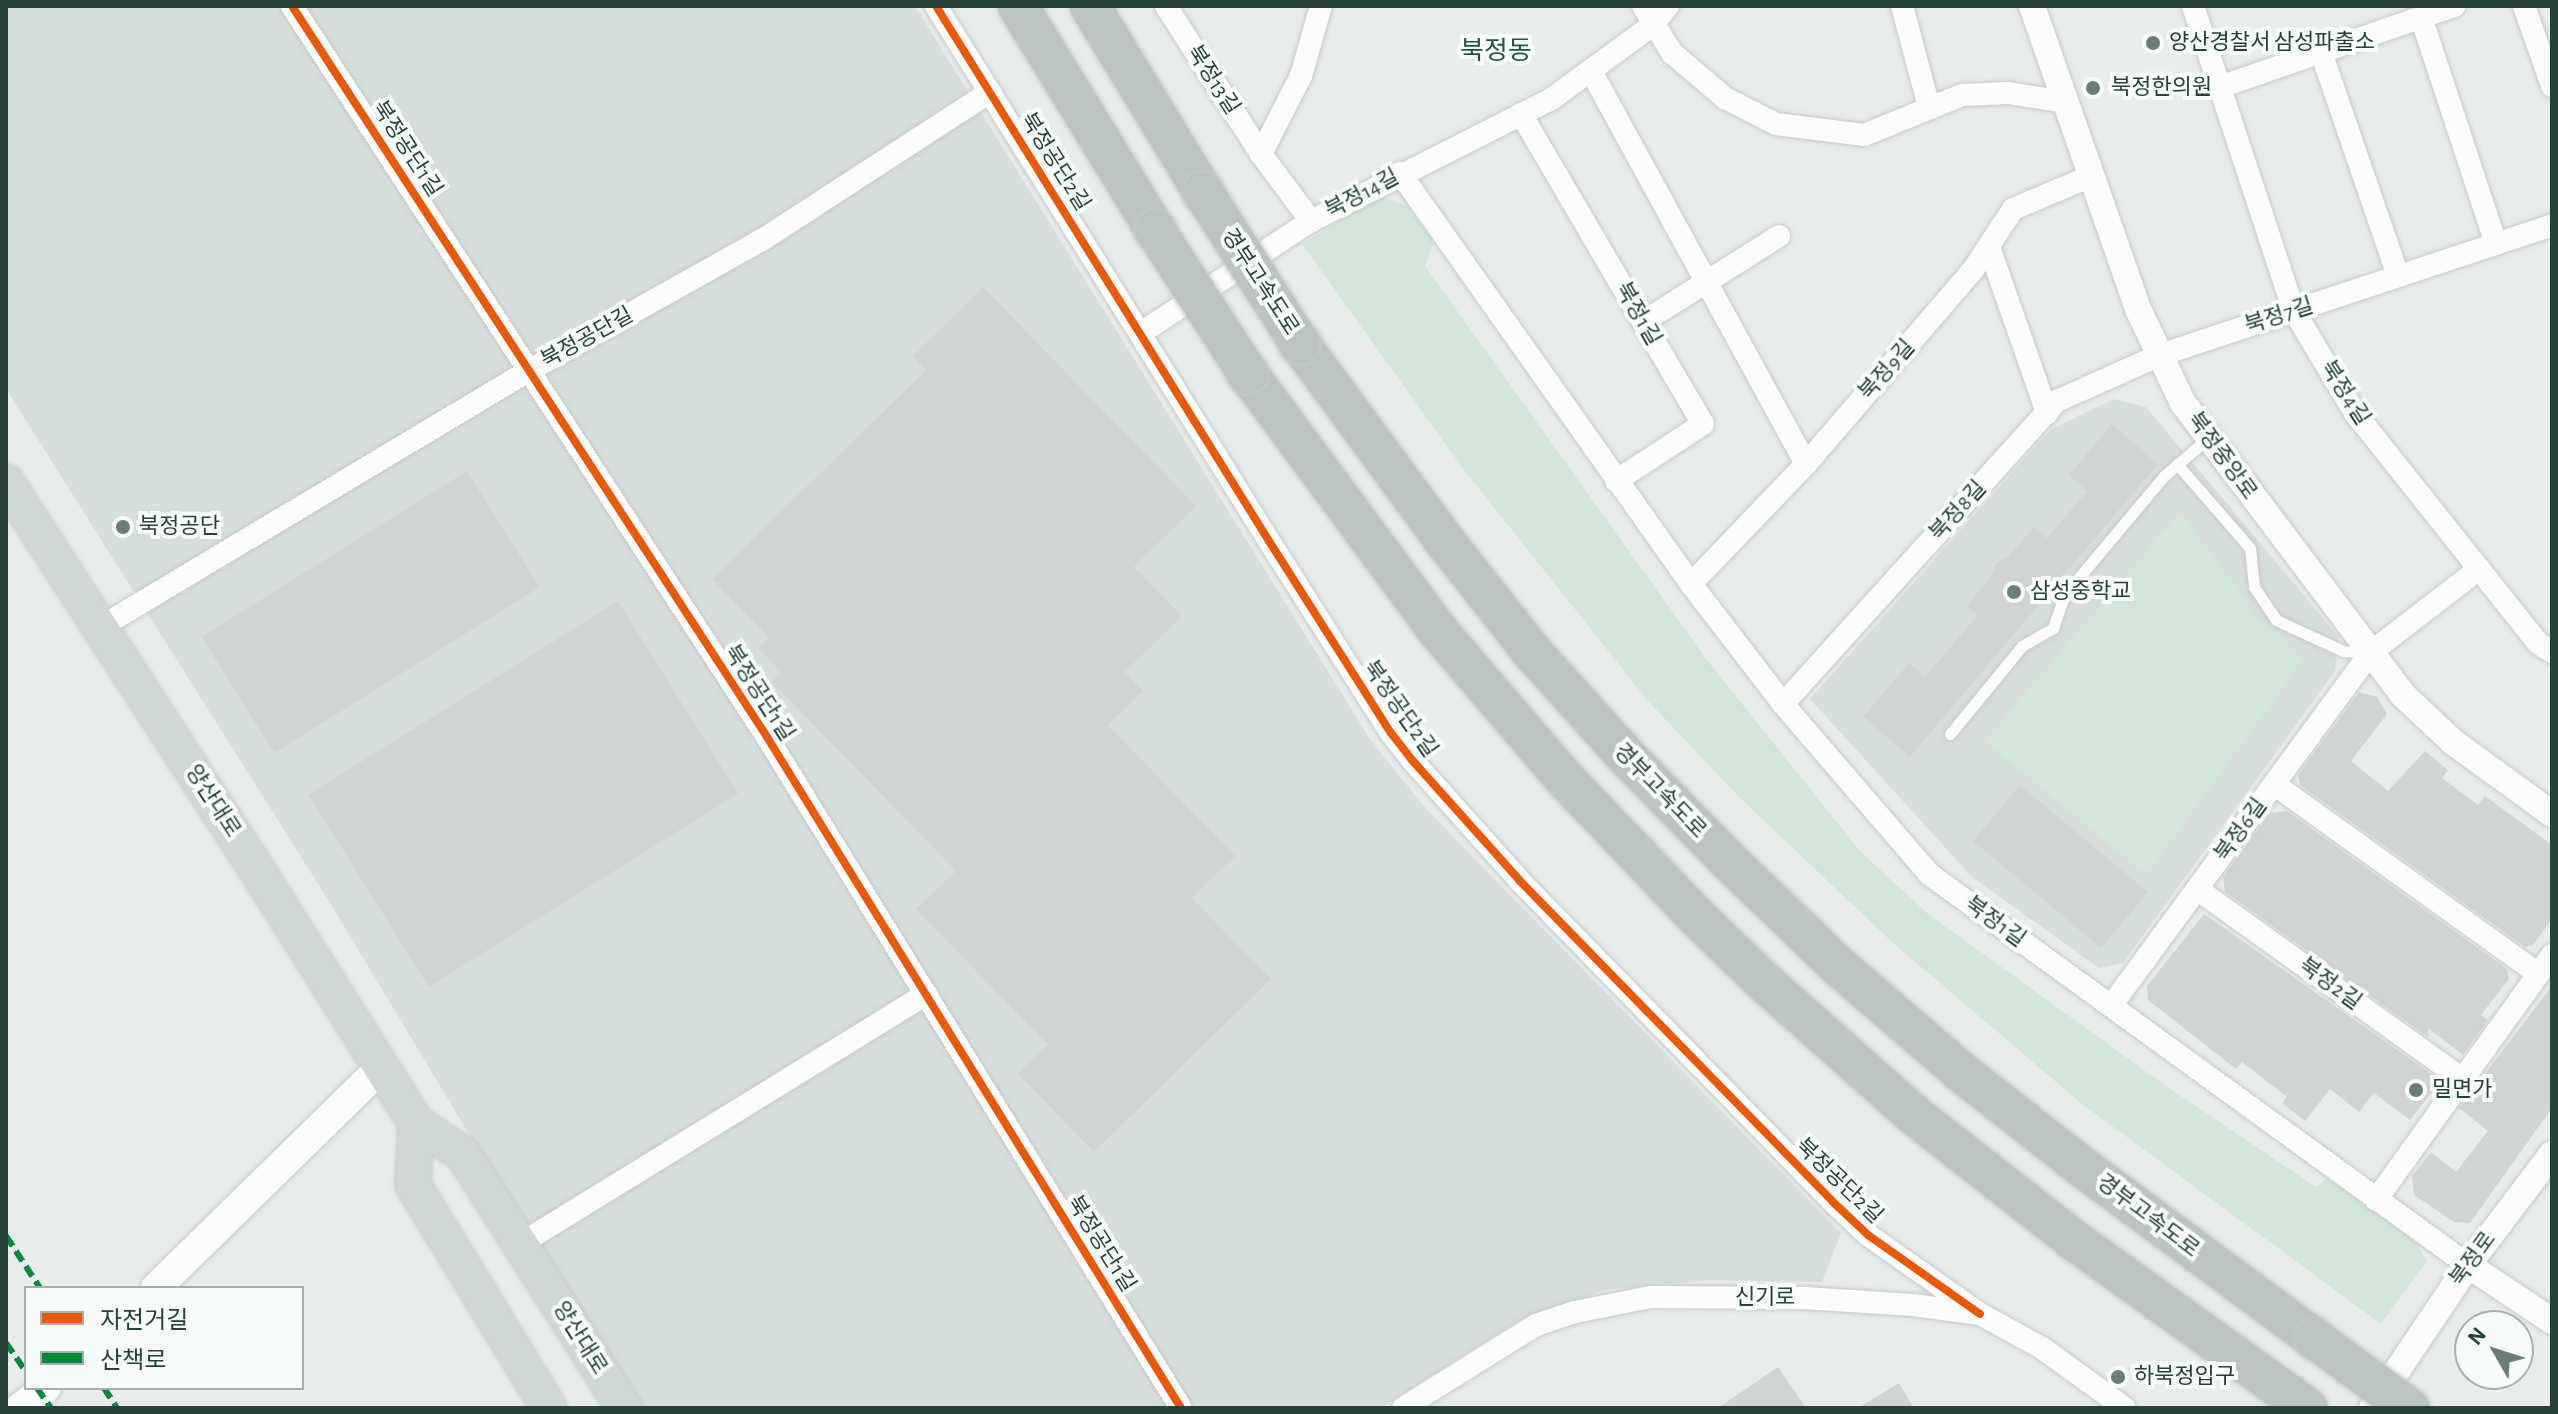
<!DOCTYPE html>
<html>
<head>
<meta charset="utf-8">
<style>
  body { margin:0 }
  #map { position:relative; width:2558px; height:1414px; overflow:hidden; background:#e8edeb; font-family:"Alegreya Sans","Noto Sans KR",sans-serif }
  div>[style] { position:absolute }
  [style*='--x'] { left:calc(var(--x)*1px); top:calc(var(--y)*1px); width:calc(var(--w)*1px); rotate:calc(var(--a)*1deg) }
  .built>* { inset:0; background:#d6dedb }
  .green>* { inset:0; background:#d1e6d8 }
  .building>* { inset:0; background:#cfd4d2; transform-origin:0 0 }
  .roads { filter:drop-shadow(0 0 2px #c5cac8) drop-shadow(0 0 2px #c5cac8) }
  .service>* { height:11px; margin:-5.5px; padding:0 5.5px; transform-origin:5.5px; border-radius:5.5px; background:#fcfcfc }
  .minor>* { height:22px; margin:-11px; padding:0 11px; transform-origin:11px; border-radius:11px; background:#fcfcfc }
  .tertiary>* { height:26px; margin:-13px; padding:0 13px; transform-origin:13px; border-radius:13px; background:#fcfcfc }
  .secondary>* { height:30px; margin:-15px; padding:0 15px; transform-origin:15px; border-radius:15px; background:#fcfcfc }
  .primary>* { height:34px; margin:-17px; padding:0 17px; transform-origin:17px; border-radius:17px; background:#cfd7d5 }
  .motorway>* { height:40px; margin:-20px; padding:0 20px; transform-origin:20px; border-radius:20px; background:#bcc4c2 }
  .bridges { filter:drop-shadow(0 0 2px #c3ccc9) drop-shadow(0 0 2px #c3ccc9) }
  .motorway-bridge>* { height:40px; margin:-20px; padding:0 20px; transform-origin:20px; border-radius:20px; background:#bcc4c2 }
  .quiet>* { height:6px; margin-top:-3px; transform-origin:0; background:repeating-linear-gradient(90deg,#00873e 0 12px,transparent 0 18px) }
  .cycleway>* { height:8px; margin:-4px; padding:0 4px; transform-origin:4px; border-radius:4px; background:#e8590c }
  .dots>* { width:22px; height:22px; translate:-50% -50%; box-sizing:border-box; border:4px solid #f7fbf9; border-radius:50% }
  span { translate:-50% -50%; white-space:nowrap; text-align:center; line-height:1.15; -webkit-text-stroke:8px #f7fbf9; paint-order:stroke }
  .poi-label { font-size:22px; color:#24423a }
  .left { translate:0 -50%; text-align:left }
  .street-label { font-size:22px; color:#24423a }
  .quarter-label { font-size:26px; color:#1f5548 }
  .frame { position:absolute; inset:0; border:8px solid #24423a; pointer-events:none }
  .legend { position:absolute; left:24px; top:1286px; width:280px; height:104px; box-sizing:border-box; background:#f7fbf9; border:2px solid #a3b1ad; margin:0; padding:10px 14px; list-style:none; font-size:24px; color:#24423a }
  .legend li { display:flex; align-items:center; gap:16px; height:40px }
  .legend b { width:40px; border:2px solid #a3b1ad }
  .north { position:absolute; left:2454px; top:1310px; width:80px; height:80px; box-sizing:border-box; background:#f7fbf9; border:2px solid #a3b1ad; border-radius:50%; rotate:309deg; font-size:22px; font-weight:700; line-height:32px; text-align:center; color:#24423a }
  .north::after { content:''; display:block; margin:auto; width:28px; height:36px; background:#697e78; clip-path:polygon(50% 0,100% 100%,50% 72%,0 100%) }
</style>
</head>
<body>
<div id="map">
  <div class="built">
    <i style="clip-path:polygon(6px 6px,915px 6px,1370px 739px,1427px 810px,1841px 1233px,1822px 1282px,1711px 1280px,1604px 1290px,1508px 1327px,1381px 1408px,634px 1408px,330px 903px,6px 389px)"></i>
    <i style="clip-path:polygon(2114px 399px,2146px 407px,2339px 637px,2335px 671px,2123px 963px,2099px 968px,1972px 877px,1810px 699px,2050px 430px)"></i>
  </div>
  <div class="green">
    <i style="clip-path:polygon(1380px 196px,1407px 206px,1434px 242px,1425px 266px,1707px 660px,1860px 851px,1928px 914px,2166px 1086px,2316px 1187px,2328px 1178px,2415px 1241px,2427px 1261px,2381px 1324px,2082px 1104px,1893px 943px,1740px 798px,1648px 701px,1464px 470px,1302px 244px)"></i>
    <i style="clip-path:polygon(2180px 512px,2245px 599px,2252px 615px,2276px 631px,2303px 660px,2146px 875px,1985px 741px)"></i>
  </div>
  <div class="building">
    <i style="clip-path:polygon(983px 287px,1196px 506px,1134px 567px,1182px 616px,1125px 672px,1143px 691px,1108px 725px,1235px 856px,1192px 898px,1271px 979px,1094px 1152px,1018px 1074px,1048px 1045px,916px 909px,956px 871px,772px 682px,781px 672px,758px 648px,769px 638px,712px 579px,926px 370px,913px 356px)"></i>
    <i style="clip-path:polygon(2112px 424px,2158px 464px,1910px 757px,1863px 717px,1909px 663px,1925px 677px,1978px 615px,1966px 606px,1991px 577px,1996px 563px,2009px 556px,2034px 527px,2047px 538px,2087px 491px,2069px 475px)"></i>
    <i style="left:467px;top:471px;width:137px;height:313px;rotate:58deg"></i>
    <i style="left:618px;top:601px;width:227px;height:365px;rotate:58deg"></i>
    <i style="clip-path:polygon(2359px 692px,2377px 697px,2387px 714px,2351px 761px,2388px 791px,2425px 751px,2448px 770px,2442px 778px,2478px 805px,2485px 796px,2552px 845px,2552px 919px,2533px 945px,2525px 947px,2300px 785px,2298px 775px)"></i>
    <i style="left:2020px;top:785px;width:167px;height:73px;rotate:40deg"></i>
    <i style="clip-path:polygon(2287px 811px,2507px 969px,2509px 979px,2481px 1015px,2488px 1020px,2463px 1055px,2428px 1028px,2429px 1038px,2225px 892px,2223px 877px,2270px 813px)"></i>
    <i style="clip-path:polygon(2204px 914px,2434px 1076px,2435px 1088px,2410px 1120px,2374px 1093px,2359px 1112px,2330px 1089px,2305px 1121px,2282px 1103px,2287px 1097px,2242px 1062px,2236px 1069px,2148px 1000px,2147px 986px)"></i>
    <i style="clip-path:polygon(2552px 986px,2552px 1108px,2470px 1223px,2454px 1222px,2414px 1195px,2412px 1176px,2431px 1152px,2456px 1172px,2488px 1131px,2459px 1108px)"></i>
    <i style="clip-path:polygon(1778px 1367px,1806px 1408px,1718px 1408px)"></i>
    <i style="clip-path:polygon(1899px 1383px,1914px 1408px,1858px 1408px)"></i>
  </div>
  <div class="roads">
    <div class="service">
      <i style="--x:2177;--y:464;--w:111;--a:49"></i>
      <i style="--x:2250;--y:548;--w:39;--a:84"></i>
      <i style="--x:2254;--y:587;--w:40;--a:56"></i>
      <i style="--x:2276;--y:620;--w:74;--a:24.8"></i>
      <i style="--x:2343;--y:651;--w:26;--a:4"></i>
      <i style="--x:1950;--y:734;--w:114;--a:-50.7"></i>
      <i style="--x:2022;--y:646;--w:36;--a:-30"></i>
      <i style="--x:2053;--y:628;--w:36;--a:-71"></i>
      <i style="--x:2065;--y:594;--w:154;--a:-50"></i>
      <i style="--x:2164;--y:476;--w:58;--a:-40.8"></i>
    </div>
    <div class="minor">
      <i style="--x:292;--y:6;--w:872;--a:56.98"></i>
      <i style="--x:767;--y:737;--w:788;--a:58.33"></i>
      <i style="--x:936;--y:6;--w:630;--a:58.1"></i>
      <i style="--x:1269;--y:541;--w:227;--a:57.6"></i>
      <i style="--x:1391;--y:733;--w:34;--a:52"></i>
      <i style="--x:1412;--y:760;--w:162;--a:48.2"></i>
      <i style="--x:1520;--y:881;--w:448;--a:45.7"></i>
      <i style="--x:1833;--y:1202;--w:48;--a:43.3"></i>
      <i style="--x:1868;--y:1235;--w:137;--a:35.2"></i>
      <i style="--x:1166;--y:6;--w:176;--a:57.3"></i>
      <i style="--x:1261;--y:154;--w:84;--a:53.3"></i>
      <i style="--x:1643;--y:6;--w:55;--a:58.3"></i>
      <i style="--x:1672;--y:53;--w:70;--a:40.3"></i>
      <i style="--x:1725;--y:98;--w:57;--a:27"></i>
      <i style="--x:1776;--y:124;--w:89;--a:7.1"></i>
      <i style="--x:1864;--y:135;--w:106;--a:-22.2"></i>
      <i style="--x:1962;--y:95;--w:46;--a:-2.5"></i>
      <i style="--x:2008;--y:93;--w:59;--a:8.8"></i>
      <i style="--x:1902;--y:6;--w:105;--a:75"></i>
      <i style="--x:2193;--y:6;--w:321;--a:71.7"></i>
      <i style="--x:2294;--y:311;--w:119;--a:59.1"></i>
      <i style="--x:2355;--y:413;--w:294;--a:51.5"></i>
      <i style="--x:2538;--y:643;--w:17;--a:33"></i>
      <i style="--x:2524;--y:6;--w:85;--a:70.7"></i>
      <i style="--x:2421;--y:17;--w:239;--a:71.7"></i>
      <i style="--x:2321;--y:52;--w:237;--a:71"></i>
      <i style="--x:1592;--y:73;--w:446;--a:61.3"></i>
      <i style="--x:2220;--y:87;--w:248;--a:-19.1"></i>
      <i style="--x:1521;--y:114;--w:359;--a:59.6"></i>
      <i style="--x:1703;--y:424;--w:104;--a:146.8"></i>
      <i style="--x:1261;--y:154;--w:88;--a:-62.9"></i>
      <i style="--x:1301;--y:76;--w:73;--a:-74.1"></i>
      <i style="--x:1400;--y:173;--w:504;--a:54.7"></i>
      <i style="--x:1691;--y:584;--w:151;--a:52.5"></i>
      <i style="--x:1783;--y:704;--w:224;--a:49.3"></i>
      <i style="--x:1929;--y:874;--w:666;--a:35.96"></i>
      <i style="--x:1989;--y:247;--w:176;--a:70.7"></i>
      <i style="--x:1643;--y:322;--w:161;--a:-32.3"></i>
      <i style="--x:1141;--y:333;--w:204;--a:-33.4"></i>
      <i style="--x:1311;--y:221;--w:268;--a:-26.9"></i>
      <i style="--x:1550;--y:100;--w:127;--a:-36.1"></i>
      <i style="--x:1653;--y:25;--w:24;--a:-52"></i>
      <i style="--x:1691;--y:584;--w:166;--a:-46.2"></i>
      <i style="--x:1806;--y:464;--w:256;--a:-49.3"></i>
      <i style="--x:1973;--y:270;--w:73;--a:-56.7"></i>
      <i style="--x:2013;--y:209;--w:85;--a:-22.9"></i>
      <i style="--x:99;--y:628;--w:502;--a:-30.91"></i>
      <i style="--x:530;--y:370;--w:266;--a:-29.3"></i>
      <i style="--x:762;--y:240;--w:272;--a:-33"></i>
      <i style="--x:1783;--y:704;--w:409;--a:-47.9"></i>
      <i style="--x:2057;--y:401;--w:113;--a:-24.1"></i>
      <i style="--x:2160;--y:355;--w:413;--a:-18.3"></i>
      <i style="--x:2274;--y:784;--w:325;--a:35.7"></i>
      <i style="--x:2197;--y:889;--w:326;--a:35.6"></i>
      <i style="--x:2111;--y:1006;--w:438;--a:-53.7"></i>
      <i style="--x:2370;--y:653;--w:138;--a:-37.6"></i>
      <i style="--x:2376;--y:1200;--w:302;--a:-54.3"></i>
      <i style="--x:520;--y:1244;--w:477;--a:-31.6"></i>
      <i style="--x:1403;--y:1408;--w:157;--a:-32"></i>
      <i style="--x:1536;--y:1325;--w:41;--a:-18.4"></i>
      <i style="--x:1575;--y:1312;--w:77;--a:-11.2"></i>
      <i style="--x:1651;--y:1297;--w:153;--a:0.4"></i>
      <i style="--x:1804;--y:1298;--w:109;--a:3.7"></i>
      <i style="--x:1913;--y:1305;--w:68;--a:7.7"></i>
      <i style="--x:1980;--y:1314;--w:71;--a:28.7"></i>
      <i style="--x:2042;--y:1348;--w:102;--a:35.9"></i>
    </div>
    <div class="tertiary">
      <i style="--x:2032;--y:6;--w:321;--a:70.7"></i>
      <i style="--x:2138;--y:309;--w:104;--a:64.4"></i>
      <i style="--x:2183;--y:403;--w:366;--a:53"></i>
      <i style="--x:2403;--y:695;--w:69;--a:43.2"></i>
      <i style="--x:2453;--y:742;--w:122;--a:36"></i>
      <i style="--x:2468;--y:1265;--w:101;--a:33.7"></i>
      <i style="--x:2372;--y:1408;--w:172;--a:-56.1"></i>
      <i style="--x:2468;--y:1265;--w:139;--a:-52.9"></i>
    </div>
    <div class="secondary">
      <i style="--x:156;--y:1288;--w:315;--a:-44.4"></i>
      <i style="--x:20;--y:1408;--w:33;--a:-38"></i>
    </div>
    <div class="primary">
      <i style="--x:6;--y:482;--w:449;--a:57.1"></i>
      <i style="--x:250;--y:859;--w:312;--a:57.8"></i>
      <i style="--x:416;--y:1123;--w:56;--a:33.4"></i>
      <i style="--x:463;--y:1154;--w:301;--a:57.6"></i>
      <i style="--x:416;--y:1123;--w:62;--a:92.8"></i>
      <i style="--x:413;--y:1185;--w:261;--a:58.6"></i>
    </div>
    <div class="motorway">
      <i style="--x:1018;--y:6;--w:263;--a:58.5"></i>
      <i style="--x:1090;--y:6;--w:218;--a:58.7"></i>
      <i style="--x:1300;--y:344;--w:248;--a:53.7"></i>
      <i style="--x:1447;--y:544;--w:140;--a:51.7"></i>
      <i style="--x:1534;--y:654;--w:133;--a:48"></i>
      <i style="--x:1623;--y:753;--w:150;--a:45.5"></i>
      <i style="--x:1728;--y:860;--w:150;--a:43.9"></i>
      <i style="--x:1836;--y:964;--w:164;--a:40.8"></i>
      <i style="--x:1960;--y:1071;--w:159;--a:38.1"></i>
      <i style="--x:2085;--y:1169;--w:286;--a:36.5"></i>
      <i style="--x:1248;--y:374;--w:320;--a:53.5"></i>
      <i style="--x:1438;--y:631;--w:195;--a:49.4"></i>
      <i style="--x:1565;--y:779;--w:190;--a:46.3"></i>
      <i style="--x:1696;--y:916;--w:92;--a:44.1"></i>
      <i style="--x:1762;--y:980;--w:202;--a:41.6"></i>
      <i style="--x:1913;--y:1114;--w:206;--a:38.1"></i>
      <i style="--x:2075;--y:1241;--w:286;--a:35.7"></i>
    </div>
  </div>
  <div class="bridges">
    <div class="motorway-bridge">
      <i style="--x:1203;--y:192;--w:180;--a:57.5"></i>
      <i style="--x:1155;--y:230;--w:171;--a:57.1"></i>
      <i style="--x:2315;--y:1339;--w:117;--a:36.3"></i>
    </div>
  </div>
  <div class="quiet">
    <i style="--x:6;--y:1236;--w:62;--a:56.8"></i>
    <i style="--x:6;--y:1343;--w:35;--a:55"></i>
    <i style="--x:37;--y:1388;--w:24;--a:55"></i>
    <i style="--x:104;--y:1388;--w:24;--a:57"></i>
  </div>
  <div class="cycleway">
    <i style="--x:292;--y:6;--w:872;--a:56.98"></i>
    <i style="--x:767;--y:737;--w:788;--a:58.33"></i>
    <i style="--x:936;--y:6;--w:630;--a:58.1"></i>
    <i style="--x:1269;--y:541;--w:227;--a:57.6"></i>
    <i style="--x:1391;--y:733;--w:34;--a:52"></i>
    <i style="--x:1412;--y:760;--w:162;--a:48.2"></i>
    <i style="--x:1520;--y:881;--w:448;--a:45.7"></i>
    <i style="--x:1833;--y:1202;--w:48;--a:43.3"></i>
    <i style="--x:1868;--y:1235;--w:137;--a:35.2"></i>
  </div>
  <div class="dots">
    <i style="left:2153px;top:43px;background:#697e78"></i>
    <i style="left:2093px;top:88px;background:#697e78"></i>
    <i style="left:123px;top:527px;background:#697e78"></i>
    <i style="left:2014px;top:592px;background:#697e78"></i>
    <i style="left:2416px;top:1090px;background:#697e78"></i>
    <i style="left:2118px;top:1377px;background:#697e78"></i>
  </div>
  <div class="poi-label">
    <span class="left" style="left:2169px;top:43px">양산경찰서 삼성파출소</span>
    <span class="left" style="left:2111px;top:88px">북정한의원</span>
    <span class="left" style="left:139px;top:527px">북정공단</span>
    <span class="left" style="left:2030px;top:592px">삼성중학교</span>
    <span class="left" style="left:2432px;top:1090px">밀면가</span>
    <span class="left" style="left:2134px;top:1377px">하북정입구</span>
  </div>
  <div class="street-label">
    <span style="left:1213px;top:80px;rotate:57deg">북정13길</span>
    <span style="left:407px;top:149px;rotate:57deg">북정공단1길</span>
    <span style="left:1055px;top:162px;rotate:58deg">북정공단2길</span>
    <span style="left:1362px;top:194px;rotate:-28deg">북정14길</span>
    <span style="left:1260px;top:282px;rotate:57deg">경부고속도로</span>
    <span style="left:1638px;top:314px;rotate:60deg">북정1길</span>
    <span style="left:2279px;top:316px;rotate:-18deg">북정7길</span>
    <span style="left:587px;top:338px;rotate:-29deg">북정공단길</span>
    <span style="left:1887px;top:370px;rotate:-49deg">북정9길</span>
    <span style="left:2345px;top:393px;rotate:57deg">북정4길</span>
    <span style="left:2222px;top:456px;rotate:54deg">북정중앙로</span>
    <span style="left:1958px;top:511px;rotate:-48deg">북정8길</span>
    <span style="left:759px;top:693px;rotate:57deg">북정공단1길</span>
    <span style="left:1400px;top:709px;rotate:55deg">북정공단2길</span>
    <span style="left:1660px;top:791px;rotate:46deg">경부고속도로</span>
    <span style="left:213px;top:801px;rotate:57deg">양산대로</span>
    <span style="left:2241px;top:830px;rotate:-54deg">북정6길</span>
    <span style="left:1995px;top:922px;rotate:36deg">북정1길</span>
    <span style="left:2330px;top:984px;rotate:36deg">북정2길</span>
    <span style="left:1839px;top:1181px;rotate:44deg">북정공단2길</span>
    <span style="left:2148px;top:1216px;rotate:37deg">경부고속도로</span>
    <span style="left:1101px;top:1244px;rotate:58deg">북정공단1길</span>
    <span style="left:2473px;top:1259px;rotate:-54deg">북정로</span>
    <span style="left:1765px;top:1298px">신기로</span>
    <span style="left:580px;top:1338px;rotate:58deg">양산대로</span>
  </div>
  <div class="quarter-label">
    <span style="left:1496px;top:52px">북정동</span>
  </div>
  <div class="frame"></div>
  <ul class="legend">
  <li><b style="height:10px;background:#e8590c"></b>자전거길</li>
  <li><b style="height:10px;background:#00873e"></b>산책로</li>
  </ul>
  <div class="north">N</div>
</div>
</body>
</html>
